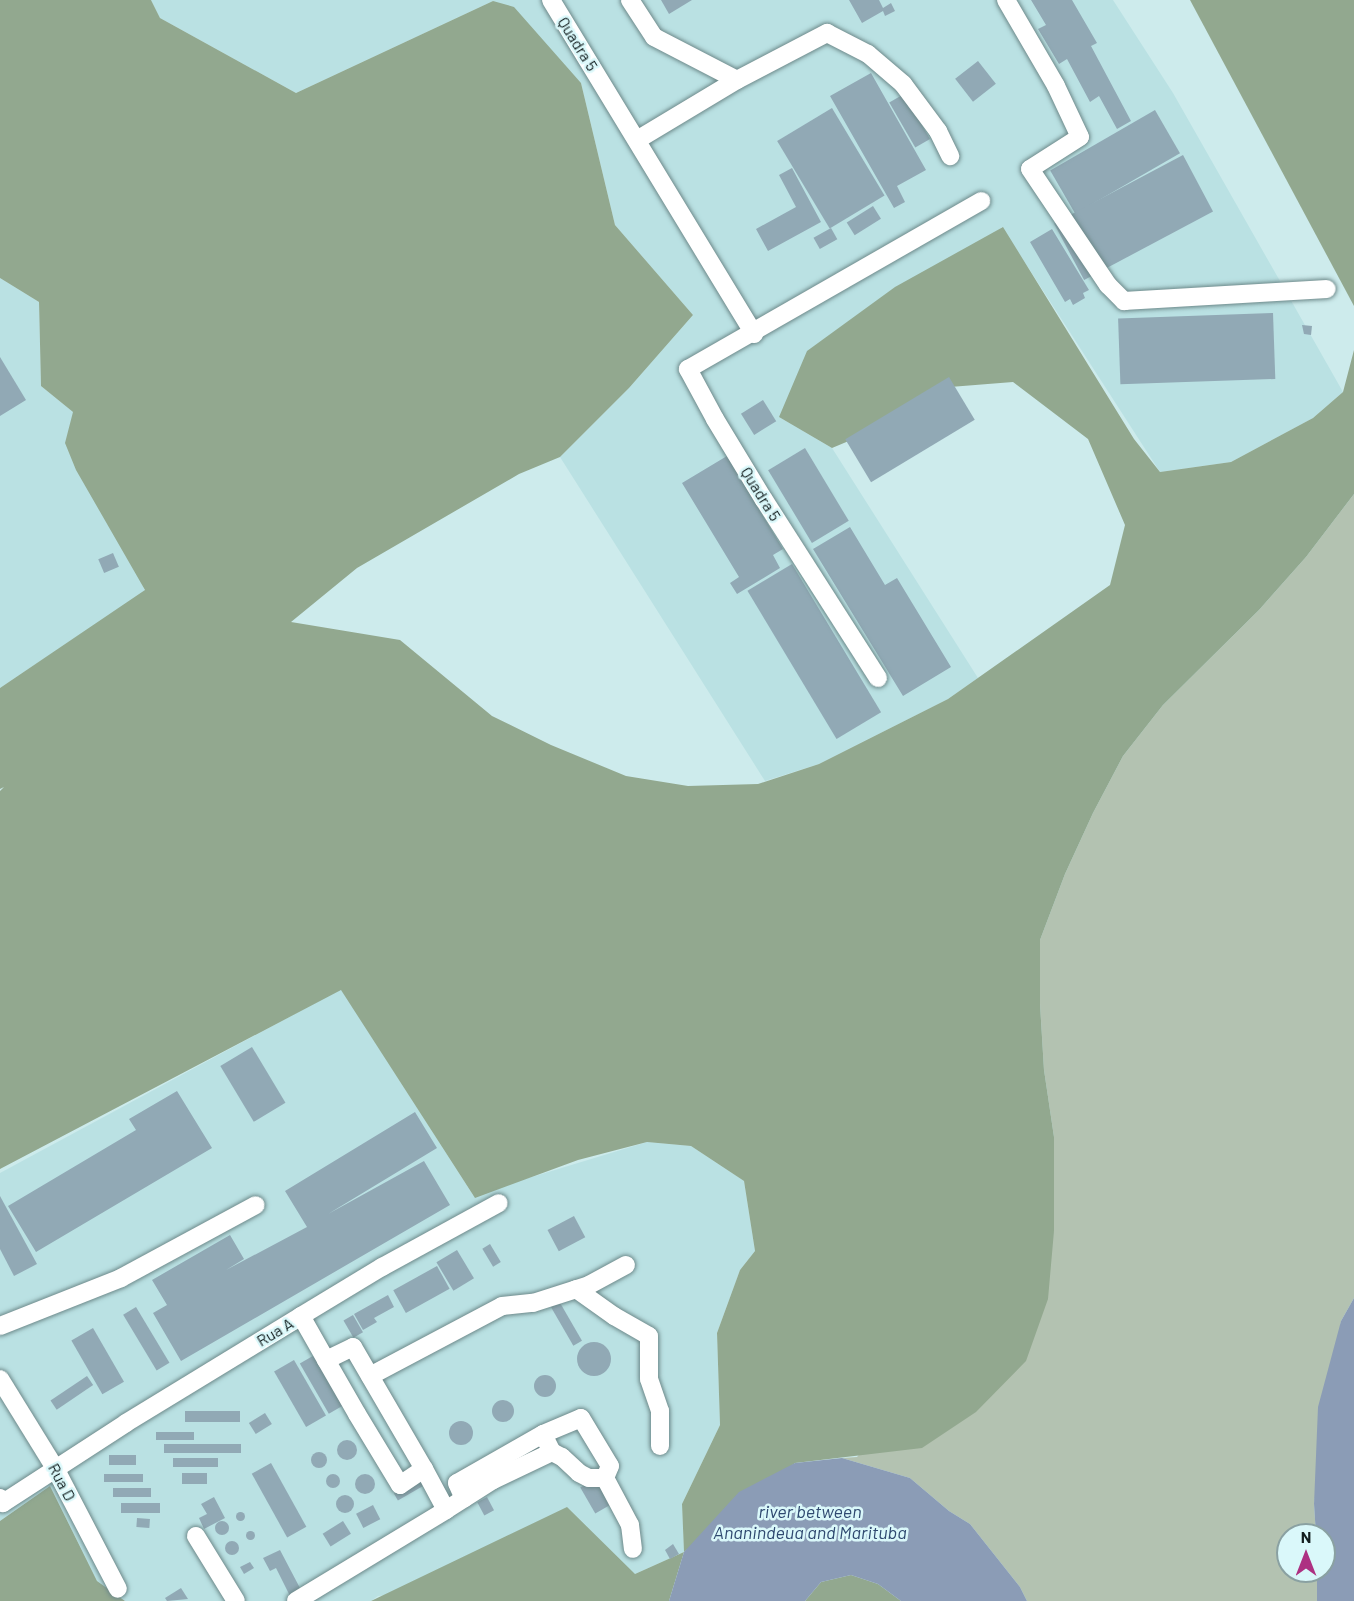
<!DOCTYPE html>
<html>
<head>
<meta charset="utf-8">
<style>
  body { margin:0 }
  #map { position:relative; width:1354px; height:1601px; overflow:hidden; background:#cdebec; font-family:Barlow,sans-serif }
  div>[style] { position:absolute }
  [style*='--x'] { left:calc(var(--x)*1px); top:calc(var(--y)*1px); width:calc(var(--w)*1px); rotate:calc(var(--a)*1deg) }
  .built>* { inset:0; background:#bae1e3 }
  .green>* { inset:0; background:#b3c2b1 }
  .forest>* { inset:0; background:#92a88f }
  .water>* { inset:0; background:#8b9cb6 }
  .building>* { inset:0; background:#91a9b5; transform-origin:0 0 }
  .round { border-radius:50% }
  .roads { filter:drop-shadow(0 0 2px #6d898a) drop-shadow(0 0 2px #6d898a) }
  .minor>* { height:18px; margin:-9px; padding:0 9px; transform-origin:9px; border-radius:9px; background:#fff }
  span { translate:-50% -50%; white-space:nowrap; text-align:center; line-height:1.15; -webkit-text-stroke:5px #daf8fa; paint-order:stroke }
  .street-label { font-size:16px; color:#131e1f }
  .water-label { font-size:18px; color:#2f4970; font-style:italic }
  .north { position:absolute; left:1276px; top:1523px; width:60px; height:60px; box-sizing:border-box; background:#daf8fa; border:2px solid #8aa1a2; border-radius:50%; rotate:0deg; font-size:16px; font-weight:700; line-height:24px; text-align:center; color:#131e1f }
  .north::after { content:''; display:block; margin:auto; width:21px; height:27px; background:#ad3182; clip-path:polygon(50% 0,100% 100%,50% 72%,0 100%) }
</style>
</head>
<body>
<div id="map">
  <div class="built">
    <i style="clip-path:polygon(151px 0,1113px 0,1173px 93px,1343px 392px,1313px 418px,1231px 462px,1160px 472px,1002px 227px,779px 417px,832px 448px,978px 678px,948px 699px,819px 764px,765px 781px,560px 457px,629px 388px,693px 315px,615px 225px,581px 83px,493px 1px,296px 93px,160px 18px)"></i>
    <i style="clip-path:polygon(0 278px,39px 302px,41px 386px,73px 412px,145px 591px,0 688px)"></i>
    <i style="clip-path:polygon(341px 989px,473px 1195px,647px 1142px,691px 1146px,744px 1181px,755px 1251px,740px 1270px,717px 1333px,720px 1425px,682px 1504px,684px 1552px,635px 1574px,378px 1596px,371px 1601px,125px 1601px,97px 1581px,50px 1486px,0 1521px,0 1173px)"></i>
  </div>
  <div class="green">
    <i style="clip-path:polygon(1354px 494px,1354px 1298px,1341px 1321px,1314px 1504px,1316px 1535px,1288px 1535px,1288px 1571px,1317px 1571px,1317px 1601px,1027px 1601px,1020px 1587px,970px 1524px,949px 1511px,910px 1478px,842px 1458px,857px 1457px,1054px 1231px,1054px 1137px,1044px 1070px,1040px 1004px,1040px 940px,1065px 874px,1093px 813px,1123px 756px,1163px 705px,1259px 610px,1306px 557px)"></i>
  </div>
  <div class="forest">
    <i style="clip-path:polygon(0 0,151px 0,160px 18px,296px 93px,493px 1px,514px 7px,581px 83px,615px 225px,693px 315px,629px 388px,560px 457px,519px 474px,357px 568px,291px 622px,400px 640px,492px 716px,551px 745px,626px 776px,688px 786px,758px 784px,819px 764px,948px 699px,1110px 585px,1125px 525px,1088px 439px,1013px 382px,950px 387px,906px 417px,832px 448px,779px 417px,807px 351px,895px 287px,1003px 227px,1134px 439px,1160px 472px,1231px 462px,1313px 418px,1343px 392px,1354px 350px,1354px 494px,1306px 557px,1259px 610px,1163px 705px,1123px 756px,1093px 813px,1065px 874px,1040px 940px,1040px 1004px,1044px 1070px,1054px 1137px,1054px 1231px,1048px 1299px,1026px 1361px,976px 1412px,922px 1448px,795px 1463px,684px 1552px,669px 1601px,371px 1601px,567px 1507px,635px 1574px,684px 1552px,682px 1504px,720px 1425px,717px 1333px,740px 1270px,755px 1251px,744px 1181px,691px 1146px,647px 1142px,578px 1160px,475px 1198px,341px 990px,0 1169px,0 791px,4px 787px,0 789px,0 688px,145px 590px,76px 470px,65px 443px,73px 412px,41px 386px,39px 302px,0 278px)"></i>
    <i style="clip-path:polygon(1191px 0,1354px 0,1354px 306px,1190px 0)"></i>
    <i style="clip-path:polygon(50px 1486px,97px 1581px,125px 1601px,0 1601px,0 1521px)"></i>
    <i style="clip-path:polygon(851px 1575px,878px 1584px,901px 1601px,805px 1601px,821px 1582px)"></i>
  </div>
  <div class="water">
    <i style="clip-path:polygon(1354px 1298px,1354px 1601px,1317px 1601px,1317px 1571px,1324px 1571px,1324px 1535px,1316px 1535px,1314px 1504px,1318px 1407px,1341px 1321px)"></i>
    <i style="clip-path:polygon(842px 1458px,910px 1478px,949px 1511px,970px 1524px,1020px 1587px,1027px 1601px,901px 1601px,878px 1584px,851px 1575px,821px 1582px,805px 1601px,669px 1601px,684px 1552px,739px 1492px,795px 1463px)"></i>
  </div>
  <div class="building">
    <i style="clip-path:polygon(661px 0,692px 0,669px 14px)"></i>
    <i style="clip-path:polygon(849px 0,879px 0,883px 8px,891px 3px,895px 11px,885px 16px,883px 11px,862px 23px)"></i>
    <i style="clip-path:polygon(1031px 0,1072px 0,1097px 43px,1091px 46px,1131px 121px,1117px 129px,1099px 96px,1090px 102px,1067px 59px,1059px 64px,1038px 29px,1046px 25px)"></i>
    <i style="left:978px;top:61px;width:29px;height:29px;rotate:52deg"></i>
    <i style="clip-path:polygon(871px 73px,926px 170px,897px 186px,905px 202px,894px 208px,830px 96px)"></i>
    <i style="left:904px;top:94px;width:52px;height:17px;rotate:60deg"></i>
    <i style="left:832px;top:108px;width:102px;height:64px;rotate:59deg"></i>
    <i style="left:1155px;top:110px;width:50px;height:121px;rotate:60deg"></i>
    <i style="left:1183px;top:155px;width:64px;height:146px;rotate:62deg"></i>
    <i style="clip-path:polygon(792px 168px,821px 222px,768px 251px,756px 229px,796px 207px,779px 175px)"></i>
    <i style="left:873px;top:206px;width:15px;height:31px;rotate:58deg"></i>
    <i style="left:831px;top:228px;width:13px;height:20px;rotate:61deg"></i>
    <i style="clip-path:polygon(1052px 229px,1089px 290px,1083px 293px,1085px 298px,1073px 305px,1070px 299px,1065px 302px,1030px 242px)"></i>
    <i style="left:1273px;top:313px;width:66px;height:155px;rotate:88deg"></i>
    <i style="clip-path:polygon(1302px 325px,1312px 326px,1311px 335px,1304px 334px)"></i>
    <i style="clip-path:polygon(0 357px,26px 400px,0 416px)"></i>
    <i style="left:949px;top:377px;width:50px;height:121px;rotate:59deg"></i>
    <i style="left:763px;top:400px;width:25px;height:26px;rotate:58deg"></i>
    <i style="left:805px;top:448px;width:85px;height:43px;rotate:59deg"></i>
    <i style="clip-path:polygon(727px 456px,783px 549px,773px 555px,780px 568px,737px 594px,730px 583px,739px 577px,682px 483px)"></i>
    <i style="clip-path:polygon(850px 527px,885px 585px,897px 578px,951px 667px,903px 696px,813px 549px)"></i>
    <i style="left:113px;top:553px;width:15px;height:16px;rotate:67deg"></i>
    <i style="left:792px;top:564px;width:173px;height:52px;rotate:59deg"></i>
    <i style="left:252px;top:1047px;width:65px;height:37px;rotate:59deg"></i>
    <i style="clip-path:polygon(177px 1091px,212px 1148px,36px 1252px,8px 1206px,136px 1130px,129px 1119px)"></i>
    <i style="clip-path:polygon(415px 1112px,437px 1148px,328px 1214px,424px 1161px,450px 1205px,181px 1361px,153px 1313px,167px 1305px,152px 1280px,230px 1235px,244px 1259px,226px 1270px,307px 1227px,285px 1191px)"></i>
    <i style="clip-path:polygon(0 1196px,37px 1264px,14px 1276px,0 1249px)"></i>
    <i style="left:574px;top:1216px;width:24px;height:30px;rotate:62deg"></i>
    <i style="left:490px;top:1244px;width:21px;height:9px;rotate:59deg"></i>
    <i style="left:457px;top:1250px;width:33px;height:24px;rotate:59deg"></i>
    <i style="left:437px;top:1266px;width:26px;height:50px;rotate:61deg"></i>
    <i style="clip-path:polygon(388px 1295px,394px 1307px,374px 1318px,377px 1322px,363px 1330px,354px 1314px)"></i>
    <i style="left:559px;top:1301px;width:46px;height:10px;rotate:60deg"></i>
    <i style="left:136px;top:1307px;width:65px;height:15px;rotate:59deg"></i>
    <i style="left:353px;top:1315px;width:20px;height:11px;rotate:60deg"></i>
    <i style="left:93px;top:1328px;width:62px;height:25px;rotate:60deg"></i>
    <i class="round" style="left:577px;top:1342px;width:34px;height:34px"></i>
    <i style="left:318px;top:1353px;width:58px;height:21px;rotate:60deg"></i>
    <i style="left:294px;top:1360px;width:64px;height:23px;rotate:60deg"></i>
    <i class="round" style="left:534px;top:1375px;width:22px;height:22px"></i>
    <i style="left:87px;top:1376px;width:11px;height:44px;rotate:56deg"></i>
    <i class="round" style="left:492px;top:1400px;width:22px;height:22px"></i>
    <i style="left:185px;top:1411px;width:55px;height:11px"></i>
    <i style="left:265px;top:1413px;width:13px;height:19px;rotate:58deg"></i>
    <i class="round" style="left:449px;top:1421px;width:24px;height:24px"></i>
    <i style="left:156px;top:1432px;width:38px;height:8px"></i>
    <i class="round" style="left:337px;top:1440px;width:20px;height:20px"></i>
    <i style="left:241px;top:1444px;width:9px;height:77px;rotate:90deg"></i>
    <i class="round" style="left:311px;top:1452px;width:16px;height:16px"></i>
    <i style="left:109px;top:1455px;width:27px;height:10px"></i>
    <i style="left:218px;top:1458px;width:9px;height:45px;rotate:90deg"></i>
    <i style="left:271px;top:1463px;width:73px;height:22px;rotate:61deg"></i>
    <i style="left:182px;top:1473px;width:25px;height:11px"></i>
    <i style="left:104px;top:1474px;width:39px;height:8px"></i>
    <i class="round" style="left:326px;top:1474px;width:14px;height:14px"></i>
    <i class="round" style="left:355px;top:1474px;width:20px;height:20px"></i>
    <i style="left:419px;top:1479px;width:8px;height:29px;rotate:60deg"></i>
    <i style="left:595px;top:1479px;width:30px;height:17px;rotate:60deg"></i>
    <i style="left:113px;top:1488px;width:38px;height:9px"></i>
    <i class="round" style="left:336px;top:1495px;width:18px;height:18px"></i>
    <i style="clip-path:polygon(214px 1497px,225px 1518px,204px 1529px,199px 1518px,207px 1514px,201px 1504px)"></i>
    <i style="left:487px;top:1497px;width:15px;height:11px;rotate:62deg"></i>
    <i style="left:160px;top:1503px;width:10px;height:39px;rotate:90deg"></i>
    <i style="left:373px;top:1505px;width:16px;height:19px;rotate:63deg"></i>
    <i class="round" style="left:235.5px;top:1511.5px;width:9px;height:9px"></i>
    <i style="left:137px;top:1518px;width:13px;height:9px;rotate:4deg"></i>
    <i class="round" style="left:215px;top:1521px;width:14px;height:14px"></i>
    <i style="left:343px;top:1521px;width:15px;height:24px;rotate:58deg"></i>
    <i class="round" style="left:245.5px;top:1530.5px;width:9px;height:9px"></i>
    <i class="round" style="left:225px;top:1541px;width:14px;height:14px"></i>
    <i style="clip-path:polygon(673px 1544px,679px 1554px,670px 1559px,665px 1550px)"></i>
    <i style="clip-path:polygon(280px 1550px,301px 1590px,290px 1596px,276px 1568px,270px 1571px,263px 1558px)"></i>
    <i style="clip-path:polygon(250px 1562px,254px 1568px,244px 1574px,240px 1567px)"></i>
    <i style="clip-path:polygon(181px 1588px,188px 1599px,167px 1601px,165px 1598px)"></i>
  </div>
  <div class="roads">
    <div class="minor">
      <i style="--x:551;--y:0;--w:391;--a:58.7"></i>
      <i style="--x:630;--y:0;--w:44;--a:57"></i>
      <i style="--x:654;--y:37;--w:93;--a:27.4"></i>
      <i style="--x:1006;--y:0;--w:99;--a:59.8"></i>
      <i style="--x:1056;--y:86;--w:56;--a:64.8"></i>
      <i style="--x:1080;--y:137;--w:59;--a:147.4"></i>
      <i style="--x:1030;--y:169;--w:140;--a:56.1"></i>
      <i style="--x:1108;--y:285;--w:23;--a:45"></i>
      <i style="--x:1124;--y:301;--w:203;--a:-3.4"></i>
      <i style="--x:637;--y:140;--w:117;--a:-31"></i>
      <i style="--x:737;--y:80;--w:102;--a:-27.6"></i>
      <i style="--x:827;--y:33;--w:46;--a:27.1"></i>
      <i style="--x:868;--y:54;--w:46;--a:40.6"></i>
      <i style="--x:903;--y:84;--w:59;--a:53.3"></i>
      <i style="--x:938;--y:131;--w:28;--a:64"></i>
      <i style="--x:878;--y:678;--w:211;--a:-122.6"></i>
      <i style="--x:764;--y:500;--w:95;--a:-121.2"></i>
      <i style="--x:715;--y:419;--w:57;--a:-118.4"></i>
      <i style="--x:688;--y:369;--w:338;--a:-29.8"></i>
      <i style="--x:576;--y:1289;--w:47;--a:35.4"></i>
      <i style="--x:614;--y:1316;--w:40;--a:29.7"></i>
      <i style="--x:649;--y:1336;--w:43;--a:90"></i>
      <i style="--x:649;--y:1379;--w:34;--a:71"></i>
      <i style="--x:660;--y:1411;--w:35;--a:90"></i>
      <i style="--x:301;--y:1316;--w:51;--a:60.4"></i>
      <i style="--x:326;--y:1360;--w:62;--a:60.1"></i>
      <i style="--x:357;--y:1414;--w:83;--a:58.8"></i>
      <i style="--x:400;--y:1485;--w:29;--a:-34"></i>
      <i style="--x:424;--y:1469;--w:141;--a:-120.2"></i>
      <i style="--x:353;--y:1347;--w:30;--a:154"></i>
      <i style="--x:0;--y:1326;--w:130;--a:-21.6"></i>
      <i style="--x:121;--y:1278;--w:153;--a:-28.4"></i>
      <i style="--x:370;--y:1376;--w:149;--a:-27.9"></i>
      <i style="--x:502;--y:1306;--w:31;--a:-6"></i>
      <i style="--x:533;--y:1303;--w:59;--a:-17.8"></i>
      <i style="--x:589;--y:1285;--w:42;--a:-28.4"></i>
      <i style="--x:0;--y:1379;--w:105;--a:58.3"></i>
      <i style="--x:55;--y:1468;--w:136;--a:62.5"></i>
      <i style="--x:543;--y:1434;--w:41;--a:-22.8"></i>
      <i style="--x:581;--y:1418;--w:56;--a:58.9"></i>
      <i style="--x:610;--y:1466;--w:13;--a:113"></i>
      <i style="--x:552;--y:1452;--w:11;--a:27"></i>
      <i style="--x:562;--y:1457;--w:23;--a:43"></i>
      <i style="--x:579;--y:1473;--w:11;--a:27"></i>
      <i style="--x:589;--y:1478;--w:16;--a:0"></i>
      <i style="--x:605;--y:1478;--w:53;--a:62"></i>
      <i style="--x:630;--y:1525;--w:24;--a:83"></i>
      <i style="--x:0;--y:1498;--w:6;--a:59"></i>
      <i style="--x:3;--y:1503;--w:147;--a:-33"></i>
      <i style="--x:126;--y:1423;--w:205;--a:-31.4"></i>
      <i style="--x:301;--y:1316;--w:95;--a:-31.2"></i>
      <i style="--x:382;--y:1267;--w:133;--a:-28.7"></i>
      <i style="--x:446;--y:1510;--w:56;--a:-32.6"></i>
      <i style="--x:493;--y:1480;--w:65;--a:-25.4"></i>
      <i style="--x:552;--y:1452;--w:20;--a:-117"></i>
      <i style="--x:543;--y:1434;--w:99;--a:150.3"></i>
      <i style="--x:457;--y:1483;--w:17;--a:66"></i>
      <i style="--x:196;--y:1536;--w:76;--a:58.4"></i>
      <i style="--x:296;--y:1601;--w:175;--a:-31.2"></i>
      <i style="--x:446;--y:1510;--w:47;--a:-118.2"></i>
    </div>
  </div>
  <div class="street-label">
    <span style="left:578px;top:44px;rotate:58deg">Quadra 5</span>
    <span style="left:761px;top:494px;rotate:58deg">Quadra 5</span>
    <span style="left:275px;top:1332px;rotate:-31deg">Rua A</span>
    <span style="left:62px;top:1482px;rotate:62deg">Rua D</span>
  </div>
  <div class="water-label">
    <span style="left:810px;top:1522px">river between<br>Ananindeua and Marituba</span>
  </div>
  <div class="north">N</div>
</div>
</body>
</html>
